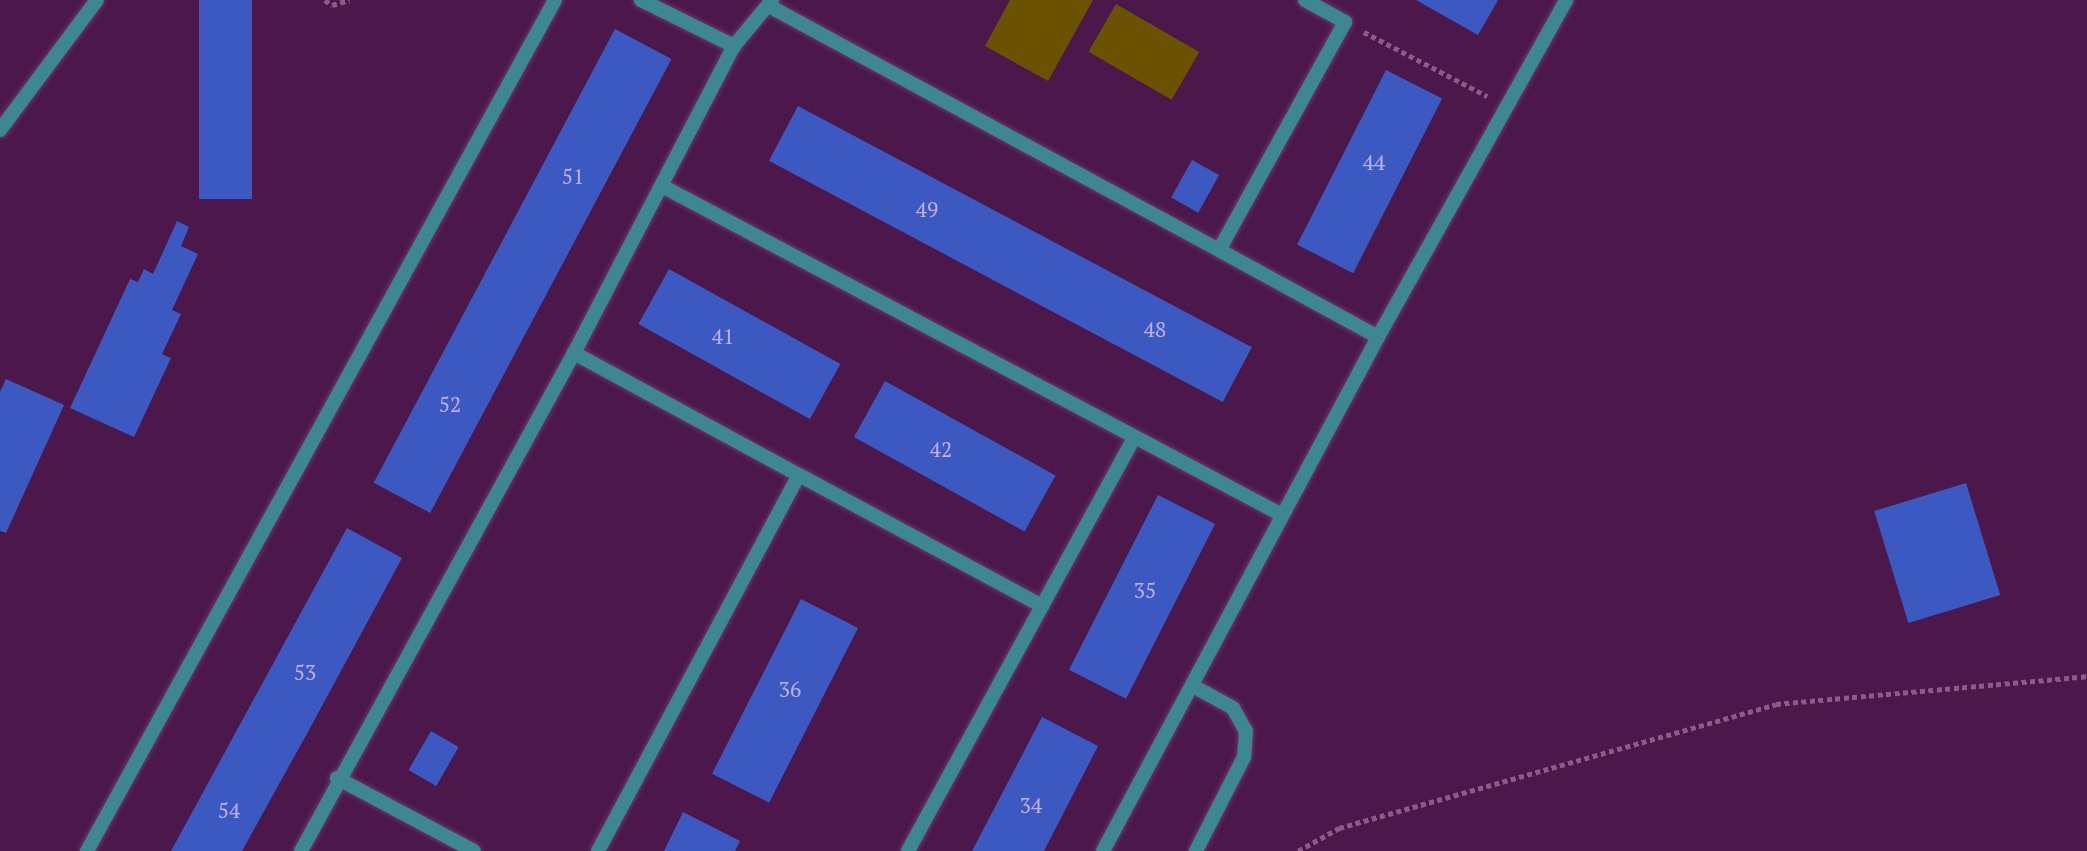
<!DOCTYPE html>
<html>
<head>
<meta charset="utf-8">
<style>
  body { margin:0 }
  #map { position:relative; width:2087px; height:851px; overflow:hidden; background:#4c184b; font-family:"PT Serif",serif }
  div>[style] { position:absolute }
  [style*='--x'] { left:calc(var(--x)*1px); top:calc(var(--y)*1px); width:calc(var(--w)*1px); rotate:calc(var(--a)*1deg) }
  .green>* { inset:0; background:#6b5201; transform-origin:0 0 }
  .building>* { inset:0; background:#3c59c1; transform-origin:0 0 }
  .path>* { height:4.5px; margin-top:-2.25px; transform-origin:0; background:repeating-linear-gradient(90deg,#895d88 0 5px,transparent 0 8.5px) }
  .roads { filter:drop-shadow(0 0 2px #693867) drop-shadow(0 0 2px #693867) }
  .lane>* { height:14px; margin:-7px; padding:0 7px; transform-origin:7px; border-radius:7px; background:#3d8792 }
  .street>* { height:14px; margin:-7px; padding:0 7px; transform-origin:7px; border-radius:7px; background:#3d8792 }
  span { translate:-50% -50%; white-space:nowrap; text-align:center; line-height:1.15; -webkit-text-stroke:7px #410c40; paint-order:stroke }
  .number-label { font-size:21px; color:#c0afdf }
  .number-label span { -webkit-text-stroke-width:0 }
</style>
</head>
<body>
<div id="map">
  <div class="green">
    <i style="clip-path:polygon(1010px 0,1093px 0,1048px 81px,985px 46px)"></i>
    <i style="left:1116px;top:4px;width:96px;height:55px;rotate:30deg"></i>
  </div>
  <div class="building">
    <i style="left:199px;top:0;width:53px;height:199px"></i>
    <i style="clip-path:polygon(1416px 0,1498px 0,1478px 35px)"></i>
    <i style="left:615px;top:29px;width:64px;height:514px;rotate:28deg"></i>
    <i style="left:1386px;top:70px;width:63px;height:196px;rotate:27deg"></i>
    <i style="left:798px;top:106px;width:514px;height:62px;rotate:28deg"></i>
    <i style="left:1192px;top:160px;width:31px;height:43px;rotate:29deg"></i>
    <i style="clip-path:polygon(177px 221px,189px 227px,181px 246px,198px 254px,172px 310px,181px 314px,162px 354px,171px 358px,134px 437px,70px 408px,130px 279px,138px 282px,144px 269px,153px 274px)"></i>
    <i style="left:669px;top:269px;width:196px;height:63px;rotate:29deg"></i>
    <i style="clip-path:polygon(6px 379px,64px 405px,6px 533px,0 531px,0 392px)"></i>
    <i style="left:885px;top:381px;width:195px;height:64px;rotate:29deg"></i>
    <i style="left:1966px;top:483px;width:117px;height:96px;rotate:73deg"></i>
    <i style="left:1158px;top:495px;width:64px;height:196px;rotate:27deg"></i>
    <i style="clip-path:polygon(347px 528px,402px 558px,309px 730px,242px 851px,171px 851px)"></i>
    <i style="left:801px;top:599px;width:64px;height:196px;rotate:27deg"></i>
    <i style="clip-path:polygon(1042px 717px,1098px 746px,1044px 851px,972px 851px)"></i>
    <i style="left:431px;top:731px;width:32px;height:45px;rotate:30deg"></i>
    <i style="clip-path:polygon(683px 812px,740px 841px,735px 851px,664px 851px)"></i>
  </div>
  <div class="path">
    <i style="--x:325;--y:0;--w:9;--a:36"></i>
    <i style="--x:332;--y:5;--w:18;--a:-16"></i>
    <i style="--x:1364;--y:32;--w:139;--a:27.5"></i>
    <i style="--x:1298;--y:851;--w:47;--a:-29.3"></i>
    <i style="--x:1339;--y:828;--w:454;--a:-15.8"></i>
    <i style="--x:1776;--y:704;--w:312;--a:-5.1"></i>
  </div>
  <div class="roads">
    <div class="lane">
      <i style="--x:641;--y:0;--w:104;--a:26.3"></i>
      <i style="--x:1305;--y:0;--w:46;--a:28.8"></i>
      <i style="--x:1345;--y:22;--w:260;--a:118.9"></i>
      <i style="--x:1219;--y:250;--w:181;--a:28.7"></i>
      <i style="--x:769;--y:6;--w:512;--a:28.47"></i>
      <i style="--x:0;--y:130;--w:162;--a:-53.3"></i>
      <i style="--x:662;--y:186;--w:702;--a:27.95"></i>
      <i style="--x:574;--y:353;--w:256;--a:28.5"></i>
      <i style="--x:1042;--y:606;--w:192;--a:-61.3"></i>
      <i style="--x:1193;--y:686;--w:46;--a:28.8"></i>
      <i style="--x:1233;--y:708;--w:26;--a:61"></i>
      <i style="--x:1246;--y:731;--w:26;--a:94"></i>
      <i style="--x:1244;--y:757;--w:106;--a:117.1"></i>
      <i style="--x:337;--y:778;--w:155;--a:28.1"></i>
      <i style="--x:87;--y:851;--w:971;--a:-61.19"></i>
      <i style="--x:301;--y:851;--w:568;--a:-61.27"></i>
      <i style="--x:574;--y:353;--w:346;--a:-62.5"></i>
      <i style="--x:734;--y:46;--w:60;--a:-50.4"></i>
      <i style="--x:598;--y:851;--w:426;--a:-61.9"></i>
      <i style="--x:799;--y:475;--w:276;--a:28.3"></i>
      <i style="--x:1042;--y:606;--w:279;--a:118.7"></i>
    </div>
    <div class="street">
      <i style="--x:1103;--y:851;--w:583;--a:-61.85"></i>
      <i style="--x:1378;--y:337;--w:386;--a:-60.8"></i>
    </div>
  </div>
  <div class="number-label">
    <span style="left:1374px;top:162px">44</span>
    <span style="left:573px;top:176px">51</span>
    <span style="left:927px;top:209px">49</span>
    <span style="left:1155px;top:329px">48</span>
    <span style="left:723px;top:336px">41</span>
    <span style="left:450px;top:404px">52</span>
    <span style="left:941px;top:449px">42</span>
    <span style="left:1145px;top:590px">35</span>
    <span style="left:305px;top:672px">53</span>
    <span style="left:790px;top:689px">36</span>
    <span style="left:1031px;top:805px">34</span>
    <span style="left:229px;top:810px">54</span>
  </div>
</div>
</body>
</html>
